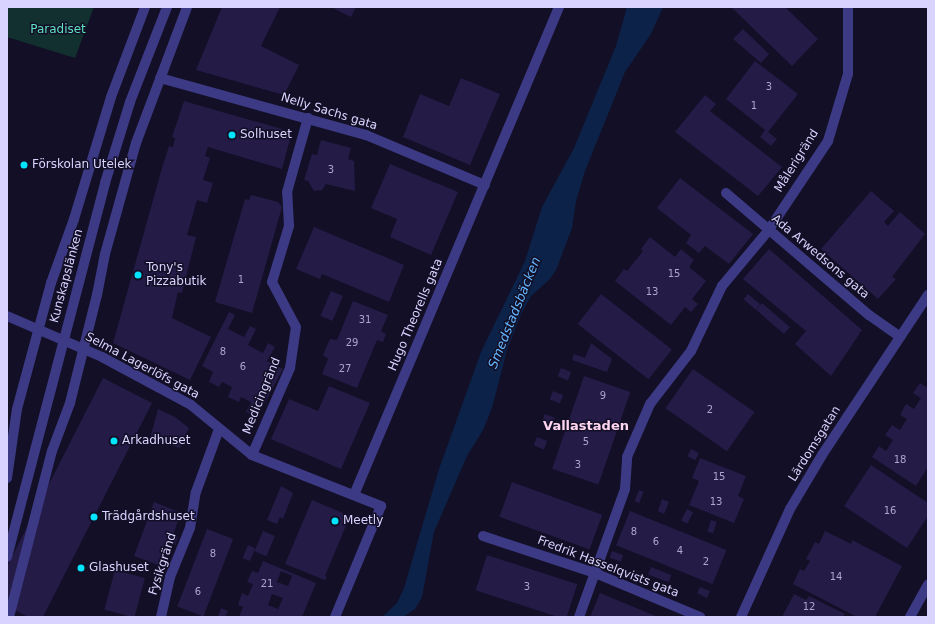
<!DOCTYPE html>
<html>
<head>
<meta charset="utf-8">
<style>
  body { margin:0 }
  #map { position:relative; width:935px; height:624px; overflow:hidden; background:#130f26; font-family:"DejaVu Sans",sans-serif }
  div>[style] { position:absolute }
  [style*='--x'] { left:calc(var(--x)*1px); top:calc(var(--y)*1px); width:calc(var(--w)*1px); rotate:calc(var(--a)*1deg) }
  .green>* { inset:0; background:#12302f }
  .water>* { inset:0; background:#0c2248 }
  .building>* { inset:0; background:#241b47; transform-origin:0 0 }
  .lane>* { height:10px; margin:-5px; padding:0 5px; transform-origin:5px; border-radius:5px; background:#3d3a85 }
  .street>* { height:10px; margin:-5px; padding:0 5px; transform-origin:5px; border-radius:5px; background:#3d3a85 }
  .dots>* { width:11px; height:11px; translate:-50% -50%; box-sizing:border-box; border:2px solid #130f26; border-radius:50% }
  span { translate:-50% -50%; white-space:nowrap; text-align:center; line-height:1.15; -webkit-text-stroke:3px #130f26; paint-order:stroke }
  .number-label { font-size:10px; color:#aca6d1 }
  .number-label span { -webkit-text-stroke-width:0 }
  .park-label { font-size:12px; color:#5fe0c0 }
  .street-label { font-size:12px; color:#d9d4ff }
  .poi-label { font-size:12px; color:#d9d4ff }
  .left { translate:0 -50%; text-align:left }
  .water-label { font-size:13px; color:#62b6ff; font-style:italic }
  .neighbourhood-label { font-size:13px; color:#ffd6f0; font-weight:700 }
  .frame { position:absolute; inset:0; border:8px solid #d9d4ff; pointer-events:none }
</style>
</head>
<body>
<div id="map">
  <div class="green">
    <i style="clip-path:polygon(7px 7px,94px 7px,75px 58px,7px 37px)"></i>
  </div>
  <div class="water">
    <i style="clip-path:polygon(627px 7px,663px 7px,651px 34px,625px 72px,585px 171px,576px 201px,572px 228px,556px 270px,550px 279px,531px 296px,521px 314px,507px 350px,492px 408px,483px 430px,467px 456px,434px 532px,422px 597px,415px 609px,403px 617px,382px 617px,397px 603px,404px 588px,439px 469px,481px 352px,525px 261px,542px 207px,574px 148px,616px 46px)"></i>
  </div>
  <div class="building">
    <i style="clip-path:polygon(222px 7px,280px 7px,261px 46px,299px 65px,284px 95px,196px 70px)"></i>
    <i style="clip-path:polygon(331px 7px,356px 7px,351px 17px)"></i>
    <i style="clip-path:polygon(731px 7px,785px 7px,818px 39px,792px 66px)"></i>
    <i style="clip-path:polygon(743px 29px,769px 54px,761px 63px,733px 39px)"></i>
    <i style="clip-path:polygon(755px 61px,798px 94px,768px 132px,777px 139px,771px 146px,760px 137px,765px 130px,726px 99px)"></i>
    <i style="clip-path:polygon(461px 78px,500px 94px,470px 165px,403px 137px,420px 94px,449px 106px)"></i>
    <i style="clip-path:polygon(705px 95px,716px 104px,710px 111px,782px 167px,758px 196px,675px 132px)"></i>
    <i style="clip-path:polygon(184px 101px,292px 132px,282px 169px,208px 147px,205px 156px,210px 158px,203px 180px,213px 183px,207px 203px,197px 200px,187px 235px,196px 237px,182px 293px,178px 292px,172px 318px,211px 337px,190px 380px,113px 343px,162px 168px,169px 146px,173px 147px,175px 138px,172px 137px)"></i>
    <i style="clip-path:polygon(321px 140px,351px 148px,348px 159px,354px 161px,355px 191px,326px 184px,322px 190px,314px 191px,308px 181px,304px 180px,312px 154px,317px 155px)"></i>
    <i style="clip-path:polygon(390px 164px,458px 192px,431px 255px,390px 237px,397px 219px,371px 208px)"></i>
    <i style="clip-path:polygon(680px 178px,753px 234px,729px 264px,705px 246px,699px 253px,686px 243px,691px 235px,657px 208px)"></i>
    <i style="clip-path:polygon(871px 191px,894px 211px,884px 222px,888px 226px,900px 212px,925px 234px,892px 277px,896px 279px,878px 299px,821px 249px)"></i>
    <i style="clip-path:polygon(251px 195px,278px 202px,282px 207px,252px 313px,215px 302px,245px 199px,249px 200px)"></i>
    <i style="clip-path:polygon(314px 227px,404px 265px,389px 302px,322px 274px,320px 279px,296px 269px)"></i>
    <i style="clip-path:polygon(650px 237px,675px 257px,681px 249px,694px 260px,689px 267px,706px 281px,692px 299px,698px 304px,691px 312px,685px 307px,671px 325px,615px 281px,624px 269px,627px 271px,643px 251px,641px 249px)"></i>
    <i style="clip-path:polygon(769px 249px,862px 330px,831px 376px,795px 344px,806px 331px,743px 279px)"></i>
    <i style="left:331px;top:291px;width:13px;height:27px;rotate:23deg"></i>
    <i style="left:601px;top:294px;width:90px;height:38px;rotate:38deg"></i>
    <i style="left:748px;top:294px;width:16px;height:7px;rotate:40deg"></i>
    <i style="clip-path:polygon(353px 301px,388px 315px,381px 331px,386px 334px,383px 342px,377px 340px,357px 388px,322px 374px,328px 359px,323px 355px,330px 339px,337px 340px)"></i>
    <i style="left:762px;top:303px;width:37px;height:9px;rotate:41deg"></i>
    <i style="clip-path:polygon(229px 312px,235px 315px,228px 329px,244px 337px,250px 326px,256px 329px,248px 345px,263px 353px,268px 343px,275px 347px,267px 361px,283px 369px,257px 417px,246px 412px,251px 402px,241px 397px,239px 402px,228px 397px,232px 387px,222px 382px,219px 387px,209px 382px,213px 372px,202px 366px)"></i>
    <i style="clip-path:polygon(591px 343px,612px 359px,607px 372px,572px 360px,574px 354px,585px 358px)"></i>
    <i style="left:561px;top:368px;width:11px;height:9px;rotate:22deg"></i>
    <i style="left:693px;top:369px;width:75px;height:48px;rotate:35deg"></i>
    <i style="left:584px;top:376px;width:49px;height:98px;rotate:19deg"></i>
    <i style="left:103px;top:378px;width:55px;height:247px;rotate:27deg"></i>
    <i style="clip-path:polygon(920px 383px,928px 388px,928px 467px,916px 486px,872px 457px,879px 446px,886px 451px,893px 440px,885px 435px,892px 425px,900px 430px,907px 419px,900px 415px,906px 404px,914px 409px,921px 398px,913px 393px)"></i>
    <i style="clip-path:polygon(329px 386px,370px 403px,341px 469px,271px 439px,289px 399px,318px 411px)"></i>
    <i style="left:553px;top:391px;width:11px;height:9px;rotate:22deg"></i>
    <i style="clip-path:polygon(158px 409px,175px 417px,189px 428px,180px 448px,150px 439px)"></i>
    <i style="left:545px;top:414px;width:11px;height:9px;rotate:22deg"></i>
    <i style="left:537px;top:437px;width:11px;height:9px;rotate:22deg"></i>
    <i style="left:691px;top:449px;width:9px;height:8px;rotate:27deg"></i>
    <i style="clip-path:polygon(700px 458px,746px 476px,738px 496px,744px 499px,734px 523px,689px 505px,699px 481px,692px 478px)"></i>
    <i style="clip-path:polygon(871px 465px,928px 503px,928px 516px,907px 548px,844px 506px)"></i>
    <i style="left:512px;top:482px;width:96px;height:37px;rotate:20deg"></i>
    <i style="clip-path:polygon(281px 486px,293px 493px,283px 519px,280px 517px,277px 524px,267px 520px)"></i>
    <i style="left:639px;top:490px;width:5px;height:12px;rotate:22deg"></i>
    <i style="clip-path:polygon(662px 499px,669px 502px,664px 514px,658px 511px)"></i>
    <i style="clip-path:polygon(312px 500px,350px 516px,325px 576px,327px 577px,325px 580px,285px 564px)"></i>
    <i style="clip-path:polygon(154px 502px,186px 515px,184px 520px,179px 518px,173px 535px,178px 537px,175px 545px,169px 543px,163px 560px,168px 562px,166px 568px,134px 556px)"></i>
    <i style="left:687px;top:509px;width:7px;height:13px;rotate:27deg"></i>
    <i style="left:630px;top:511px;width:104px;height:37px;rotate:22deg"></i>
    <i style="left:711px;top:520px;width:6px;height:12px;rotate:18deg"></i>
    <i style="left:207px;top:529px;width:28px;height:83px;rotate:21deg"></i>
    <i style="left:263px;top:531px;width:13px;height:22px;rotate:23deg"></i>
    <i style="clip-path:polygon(825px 531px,851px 544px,852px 540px,902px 566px,875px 617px,857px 617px,793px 584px,800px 569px,804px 571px,810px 561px,806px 559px,815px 542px,819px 544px)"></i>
    <i style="left:248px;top:545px;width:8px;height:14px;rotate:23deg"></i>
    <i style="left:612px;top:551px;width:12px;height:7px;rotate:20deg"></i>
    <i style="left:487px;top:555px;width:95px;height:37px;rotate:18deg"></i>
    <i style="clip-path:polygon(evenodd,263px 561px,316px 583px,302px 617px,239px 617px,243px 607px,238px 605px,242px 593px,248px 596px,253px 584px,247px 582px,252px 571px,258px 573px,263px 561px,281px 571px,292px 576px,288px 586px,277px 582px,281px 571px,263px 561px,272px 594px,283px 598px,278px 609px,268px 605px,272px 594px)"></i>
    <i style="left:651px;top:567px;width:22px;height:8px;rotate:21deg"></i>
    <i style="left:115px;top:570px;width:31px;height:41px;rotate:15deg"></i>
    <i style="clip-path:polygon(700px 587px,710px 591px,707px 598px,697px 593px)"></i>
    <i style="clip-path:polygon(600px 593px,658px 617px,590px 617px)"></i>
    <i style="clip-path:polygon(794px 594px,806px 600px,809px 596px,845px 614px,843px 617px,782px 617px)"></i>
    <i style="clip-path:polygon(221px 608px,228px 611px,225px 617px,218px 617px)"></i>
  </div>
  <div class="lane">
    <i style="--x:7;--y:478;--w:70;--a:-81.8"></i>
    <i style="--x:17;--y:409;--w:131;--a:-74.9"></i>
    <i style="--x:51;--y:283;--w:68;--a:-70.2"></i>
    <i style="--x:74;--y:219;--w:127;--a:-73.1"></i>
    <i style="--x:111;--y:97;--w:96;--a:-69.3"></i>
    <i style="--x:9;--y:617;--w:171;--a:-75.5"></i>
    <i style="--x:52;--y:451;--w:51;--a:-69.4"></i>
    <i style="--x:70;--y:403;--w:111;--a:-76"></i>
    <i style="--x:97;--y:295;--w:42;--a:-79"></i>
    <i style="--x:105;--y:254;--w:115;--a:-74.4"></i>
    <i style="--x:136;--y:143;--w:145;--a:-69.4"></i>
  </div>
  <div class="street">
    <i style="--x:160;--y:78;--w:214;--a:15.5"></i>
    <i style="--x:366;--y:135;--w:129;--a:22.8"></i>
    <i style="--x:726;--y:193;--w:188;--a:40.5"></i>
    <i style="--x:869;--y:315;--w:38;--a:35"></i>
    <i style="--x:7;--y:316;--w:103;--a:23.3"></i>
    <i style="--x:102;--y:357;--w:101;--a:28.3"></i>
    <i style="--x:191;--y:405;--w:79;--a:39.3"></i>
    <i style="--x:252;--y:455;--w:139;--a:21.6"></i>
    <i style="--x:381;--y:506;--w:120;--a:112.5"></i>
    <i style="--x:252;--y:455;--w:95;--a:-66.4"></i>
    <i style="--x:290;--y:368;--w:41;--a:-81.7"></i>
    <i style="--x:296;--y:327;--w:51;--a:-118.1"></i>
    <i style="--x:272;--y:282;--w:59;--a:-73.1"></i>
    <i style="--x:289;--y:226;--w:34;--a:-93"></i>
    <i style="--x:287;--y:192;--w:77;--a:-74.2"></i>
    <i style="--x:354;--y:495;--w:529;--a:-67.21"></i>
    <i style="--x:483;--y:536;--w:118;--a:18.3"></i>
    <i style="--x:595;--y:573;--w:114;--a:22.7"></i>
    <i style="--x:7;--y:557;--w:387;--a:-75.3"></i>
    <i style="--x:105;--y:183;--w:85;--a:-72.8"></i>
    <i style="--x:130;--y:102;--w:102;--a:-68.7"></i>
    <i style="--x:161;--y:617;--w:41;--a:-77.3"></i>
    <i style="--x:170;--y:577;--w:53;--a:-67.8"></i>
    <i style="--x:190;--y:528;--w:36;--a:-81"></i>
    <i style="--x:196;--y:492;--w:67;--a:-69.9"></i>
    <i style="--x:579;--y:617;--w:136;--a:-70.2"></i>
    <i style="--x:625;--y:489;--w:32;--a:-86"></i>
    <i style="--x:627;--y:457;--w:58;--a:-66.5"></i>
    <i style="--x:650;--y:404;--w:67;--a:-52.3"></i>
    <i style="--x:691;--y:351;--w:72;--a:-64.5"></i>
    <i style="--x:722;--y:286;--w:72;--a:-50.1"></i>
    <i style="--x:768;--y:231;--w:108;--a:-56.3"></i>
    <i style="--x:828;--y:141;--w:70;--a:-73.4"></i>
    <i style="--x:848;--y:74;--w:67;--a:-90"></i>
    <i style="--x:741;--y:617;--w:119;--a:-65.6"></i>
    <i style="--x:790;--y:509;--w:63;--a:-59.3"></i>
    <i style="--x:822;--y:455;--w:192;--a:-56.5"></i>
    <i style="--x:910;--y:617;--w:37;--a:-61"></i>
  </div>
  <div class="dots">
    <i style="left:232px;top:135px;background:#00e5ff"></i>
    <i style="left:24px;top:165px;background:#00e5ff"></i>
    <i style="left:138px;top:275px;background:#00e5ff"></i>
    <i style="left:114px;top:441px;background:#00e5ff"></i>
    <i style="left:94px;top:517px;background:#00e5ff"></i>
    <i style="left:335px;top:521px;background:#00e5ff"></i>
    <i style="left:81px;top:568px;background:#00e5ff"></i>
  </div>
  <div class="number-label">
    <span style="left:769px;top:87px">3</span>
    <span style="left:754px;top:106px">1</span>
    <span style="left:331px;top:170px">3</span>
    <span style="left:674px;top:274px">15</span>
    <span style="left:241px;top:280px">1</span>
    <span style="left:652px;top:292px">13</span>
    <span style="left:365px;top:320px">31</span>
    <span style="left:352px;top:343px">29</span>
    <span style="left:223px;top:352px">8</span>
    <span style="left:243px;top:367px">6</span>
    <span style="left:345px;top:369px">27</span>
    <span style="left:603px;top:396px">9</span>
    <span style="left:710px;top:410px">2</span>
    <span style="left:586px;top:442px">5</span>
    <span style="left:900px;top:460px">18</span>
    <span style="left:578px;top:465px">3</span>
    <span style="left:719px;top:477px">15</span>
    <span style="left:716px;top:502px">13</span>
    <span style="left:890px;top:511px">16</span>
    <span style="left:634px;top:532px">8</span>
    <span style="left:656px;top:542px">6</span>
    <span style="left:680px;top:551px">4</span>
    <span style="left:213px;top:554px">8</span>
    <span style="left:706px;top:562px">2</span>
    <span style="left:836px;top:577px">14</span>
    <span style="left:267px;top:584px">21</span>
    <span style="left:527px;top:587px">3</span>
    <span style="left:198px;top:592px">6</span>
    <span style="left:809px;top:607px">12</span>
  </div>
  <div class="park-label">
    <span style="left:58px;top:30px">Paradiset</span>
  </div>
  <div class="street-label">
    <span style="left:329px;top:112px;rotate:17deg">Nelly Sachs gata</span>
    <span style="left:797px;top:161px;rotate:-58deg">Målerigränd</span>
    <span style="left:820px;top:257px;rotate:40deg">Ada Arwedsons gata</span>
    <span style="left:67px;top:276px;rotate:-75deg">Kunskapslänken</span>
    <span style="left:416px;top:315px;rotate:-67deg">Hugo Theorells gata</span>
    <span style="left:142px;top:366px;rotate:28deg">Selma Lagerlöfs gata</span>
    <span style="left:262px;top:396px;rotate:-68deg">Medicingränd</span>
    <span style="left:815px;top:444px;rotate:-58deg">Lärdomsgatan</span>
    <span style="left:163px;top:564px;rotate:-72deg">Fysikgränd</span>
    <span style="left:608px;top:567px;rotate:21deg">Fredrik Hasselqvists gata</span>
  </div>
  <div class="poi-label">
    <span class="left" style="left:240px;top:135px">Solhuset</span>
    <span class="left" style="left:32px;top:165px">Förskolan Utelek</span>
    <span class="left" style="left:146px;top:275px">Tony's<br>Pizzabutik</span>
    <span class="left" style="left:122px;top:441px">Arkadhuset</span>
    <span class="left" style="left:102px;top:517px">Trädgårdshuset</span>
    <span class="left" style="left:343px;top:521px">Meetly</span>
    <span class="left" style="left:89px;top:568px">Glashuset</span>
  </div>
  <div class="water-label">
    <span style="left:515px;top:313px;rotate:-68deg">Smedstadsbäcken</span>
  </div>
  <div class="neighbourhood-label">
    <span style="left:586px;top:426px">Vallastaden</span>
  </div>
  <div class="frame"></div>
</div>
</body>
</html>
